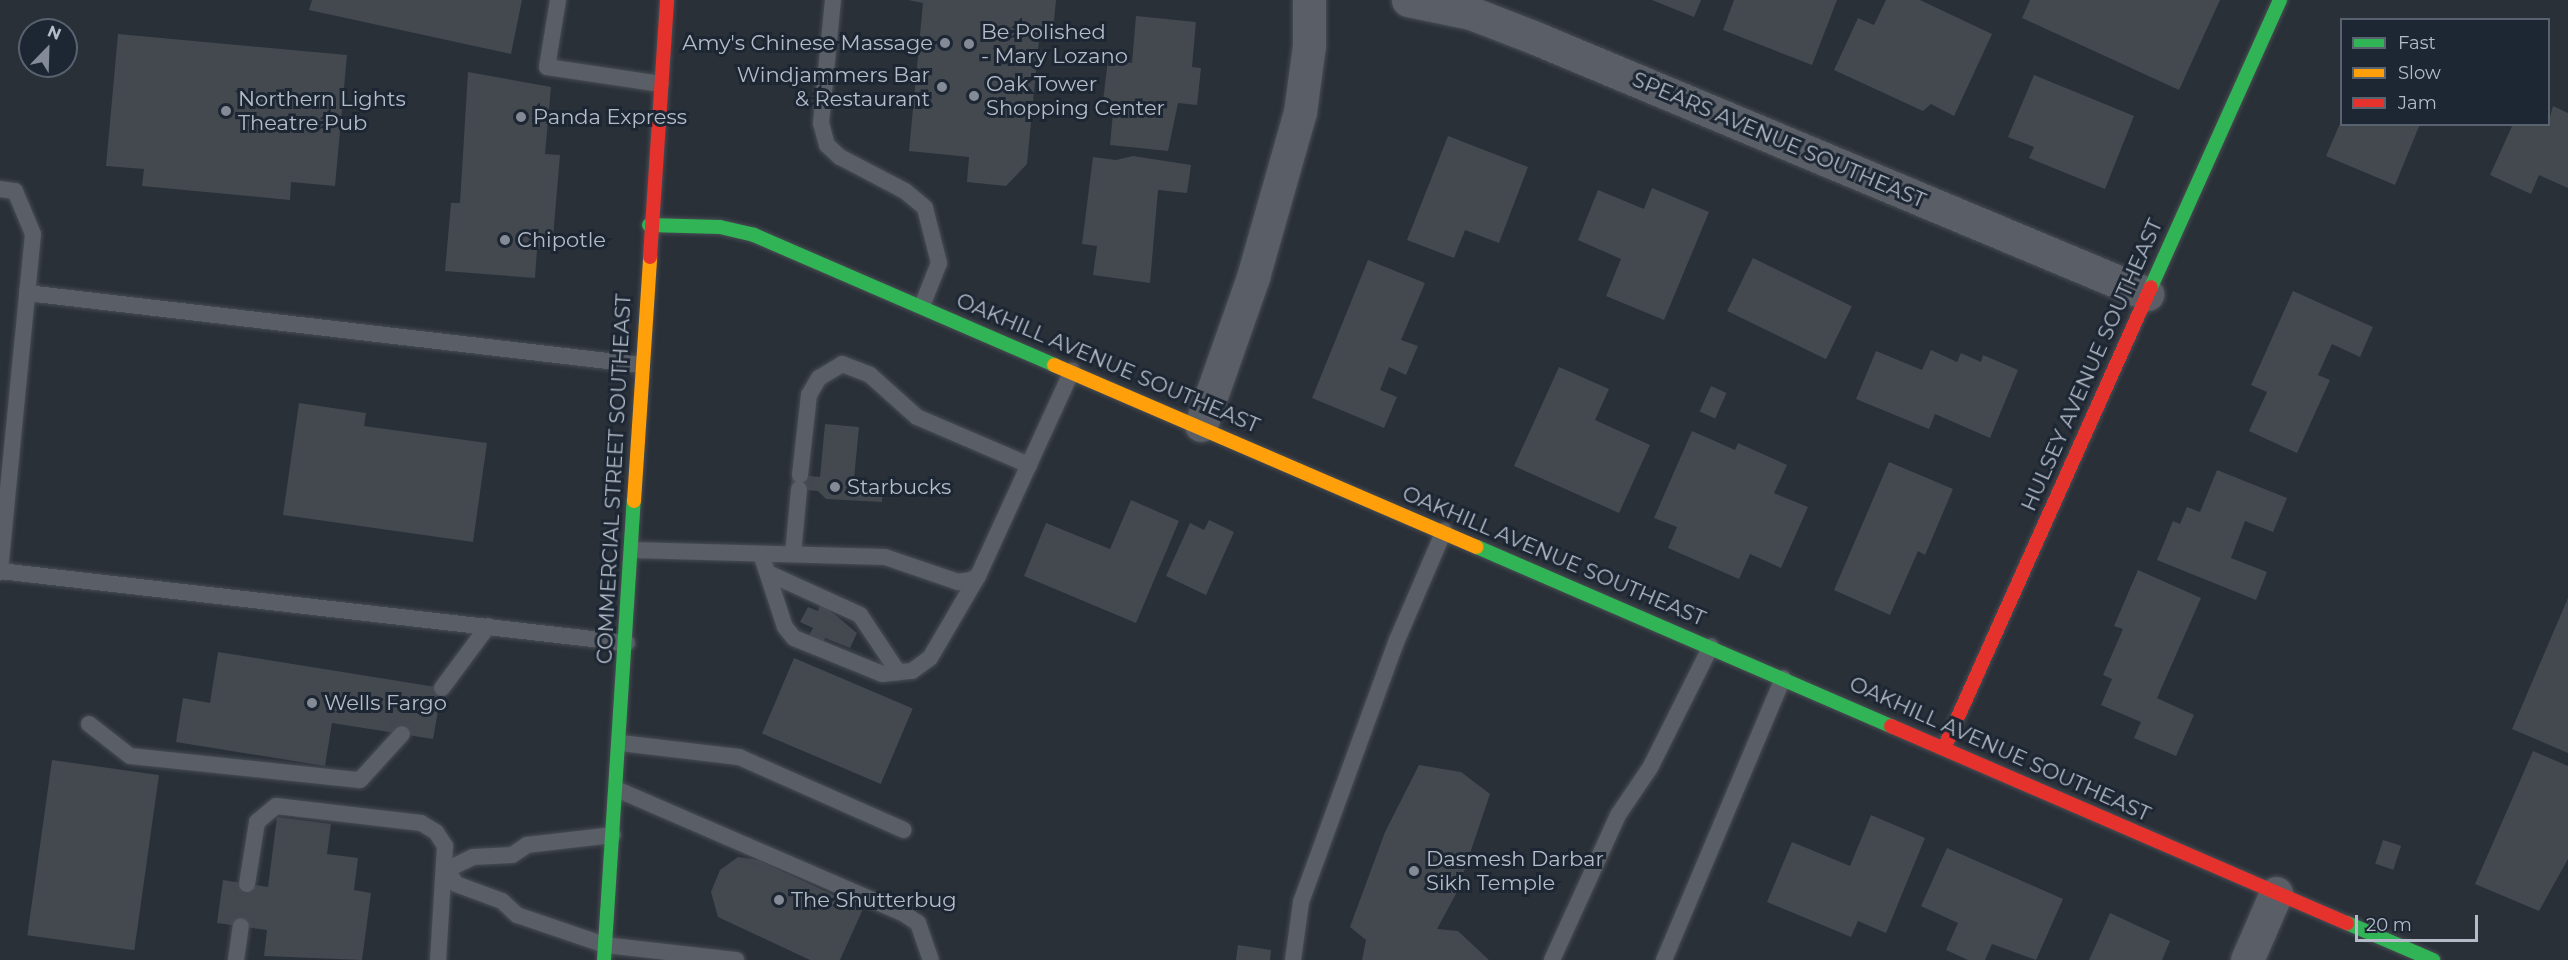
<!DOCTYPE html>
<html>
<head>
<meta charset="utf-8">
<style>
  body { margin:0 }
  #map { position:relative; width:2568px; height:960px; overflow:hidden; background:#2a3038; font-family:Montserrat,sans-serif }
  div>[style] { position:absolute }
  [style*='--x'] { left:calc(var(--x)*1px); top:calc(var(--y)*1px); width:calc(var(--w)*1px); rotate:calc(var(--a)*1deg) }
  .building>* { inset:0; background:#444950; transform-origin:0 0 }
  .roads { filter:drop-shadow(0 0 2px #484c53) drop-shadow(0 0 2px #484c53) }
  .lane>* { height:16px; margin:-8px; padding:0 8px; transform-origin:8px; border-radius:8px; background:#5a5e66 }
  .street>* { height:33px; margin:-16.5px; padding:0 16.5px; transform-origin:16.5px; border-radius:16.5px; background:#5a5e66 }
  .fast>* { height:14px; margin:-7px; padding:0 7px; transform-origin:7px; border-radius:7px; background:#30b455 }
  .slow>* { height:14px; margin:-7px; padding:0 7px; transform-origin:7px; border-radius:7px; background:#ff9f0a }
  .jam>* { height:14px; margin:-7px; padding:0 7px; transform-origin:7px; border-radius:7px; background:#e5322d }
  .dots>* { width:16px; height:16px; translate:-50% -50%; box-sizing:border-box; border:3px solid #1d2633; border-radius:50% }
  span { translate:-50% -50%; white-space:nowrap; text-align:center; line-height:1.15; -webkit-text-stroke:6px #1d2633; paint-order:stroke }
  .poi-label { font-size:21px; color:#b4bcc9 }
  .left { translate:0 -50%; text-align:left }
  .right { translate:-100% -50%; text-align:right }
  .street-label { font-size:21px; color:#b4bcc9 }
  .legend { position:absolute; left:2340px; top:18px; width:210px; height:108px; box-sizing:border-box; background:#1d2633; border:2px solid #59626f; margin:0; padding:8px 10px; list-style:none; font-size:18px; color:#b4bcc9 }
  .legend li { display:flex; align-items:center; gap:12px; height:30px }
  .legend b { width:30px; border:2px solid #59626f }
  .north { position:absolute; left:18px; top:18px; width:60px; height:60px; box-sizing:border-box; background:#1d2633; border:2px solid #59626f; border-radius:50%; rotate:23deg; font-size:16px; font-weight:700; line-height:24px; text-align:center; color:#b4bcc9 }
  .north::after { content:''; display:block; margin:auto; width:21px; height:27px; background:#848b96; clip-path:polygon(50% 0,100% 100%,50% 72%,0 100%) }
  .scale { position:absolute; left:2355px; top:915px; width:123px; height:27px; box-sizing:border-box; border:3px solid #b4bcc9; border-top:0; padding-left:8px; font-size:18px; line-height:21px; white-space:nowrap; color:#b4bcc9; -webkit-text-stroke:4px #1d2633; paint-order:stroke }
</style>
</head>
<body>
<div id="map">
  <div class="building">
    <i style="clip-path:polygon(312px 0,522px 0,511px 54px,309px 10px)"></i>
    <i style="clip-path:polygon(908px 0,1056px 0,1052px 41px,1039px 39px,1027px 164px,1006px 186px,967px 182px,969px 157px,909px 151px,923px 3px)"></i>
    <i style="clip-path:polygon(1652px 0,1701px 0,1694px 17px)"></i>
    <i style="clip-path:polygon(1734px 0,1837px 0,1812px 65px,1723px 30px)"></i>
    <i style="clip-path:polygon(1886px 0,1920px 0,1992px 34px,1954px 116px,1931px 104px,1923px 111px,1834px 70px,1858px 18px,1874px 25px)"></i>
    <i style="clip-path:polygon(2030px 0,2220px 0,2179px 90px,2022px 18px)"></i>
    <i style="clip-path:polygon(1136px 16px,1196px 22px,1192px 67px,1201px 68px,1197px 105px,1178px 103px,1168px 151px,1110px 145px,1114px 102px,1103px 101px,1108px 60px,1132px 63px)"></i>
    <i style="clip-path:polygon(118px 34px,347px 55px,335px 186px,291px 182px,290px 200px,142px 186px,144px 169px,106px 166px)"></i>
    <i style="clip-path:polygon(468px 72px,551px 87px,545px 154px,560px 155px,552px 249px,537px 249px,535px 278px,445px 271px,451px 203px,460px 203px)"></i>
    <i style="clip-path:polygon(2034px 75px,2134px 116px,2105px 189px,2029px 158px,2034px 147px,2008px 137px)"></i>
    <i style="clip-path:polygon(2553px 106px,2568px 113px,2568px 188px,2539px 175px,2531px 194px,2490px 175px,2513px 124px,2548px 124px)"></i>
    <i style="clip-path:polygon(2342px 119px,2342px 124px,2420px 124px,2395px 185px,2326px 156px)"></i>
    <i style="clip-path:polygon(1448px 136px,1528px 167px,1499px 243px,1465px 230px,1454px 258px,1407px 240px)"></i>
    <i style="clip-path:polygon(1133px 156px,1191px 165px,1187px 193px,1158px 190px,1150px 283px,1093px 275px,1097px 246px,1082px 244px,1093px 157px,1116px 160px)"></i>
    <i style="clip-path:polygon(1652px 188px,1709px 212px,1664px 320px,1606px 296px,1621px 259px,1578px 240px,1598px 190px,1644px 209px)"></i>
    <i style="left:1753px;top:258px;width:110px;height:59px;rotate:26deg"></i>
    <i style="clip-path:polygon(1368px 260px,1425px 283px,1401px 340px,1418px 346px,1406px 375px,1389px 367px,1380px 390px,1397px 397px,1384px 428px,1312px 398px)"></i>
    <i style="clip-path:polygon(2293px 291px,2373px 327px,2360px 357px,2332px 344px,2318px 375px,2330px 380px,2297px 453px,2249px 431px,2267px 392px,2251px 385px)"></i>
    <i style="clip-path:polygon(1931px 350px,1957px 362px,1961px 353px,1981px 362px,1983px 355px,2018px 370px,1990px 438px,1935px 414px,1929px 429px,1856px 399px,1876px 351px,1922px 370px)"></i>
    <i style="clip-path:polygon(1559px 367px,1609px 389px,1595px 420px,1650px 445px,1619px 513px,1514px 466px)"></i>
    <i style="left:1711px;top:386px;width:17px;height:28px;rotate:24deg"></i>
    <i style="clip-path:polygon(299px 403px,366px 413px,364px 426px,487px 443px,473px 542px,283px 515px)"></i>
    <i style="clip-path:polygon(825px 424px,859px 427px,854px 479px,883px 482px,882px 502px,826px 499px,818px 491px,791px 489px,792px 474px,820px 477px)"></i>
    <i style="clip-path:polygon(1692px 431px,1735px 450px,1738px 443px,1787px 465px,1774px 493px,1808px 507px,1781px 568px,1750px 554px,1739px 579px,1668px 548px,1677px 527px,1654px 518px)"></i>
    <i style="clip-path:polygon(1889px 462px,1953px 489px,1925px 555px,1918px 551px,1890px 615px,1834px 590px)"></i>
    <i style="clip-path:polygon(2217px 470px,2287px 498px,2273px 532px,2245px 521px,2231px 558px,2267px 572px,2256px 600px,2157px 560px,2173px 521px,2180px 524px,2187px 507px,2200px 512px)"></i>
    <i style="clip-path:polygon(1131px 500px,1179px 521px,1136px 623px,1024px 576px,1046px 523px,1110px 549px)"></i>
    <i style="clip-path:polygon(1209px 520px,1234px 532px,1206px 595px,1166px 576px,1190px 523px,1204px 530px)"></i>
    <i style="clip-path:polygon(2138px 570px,2201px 598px,2157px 698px,2194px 715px,2176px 756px,2134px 738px,2141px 722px,2101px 705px,2112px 679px,2103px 675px,2123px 629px,2114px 626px)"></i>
    <i style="clip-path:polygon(2568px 598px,2568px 753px,2512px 729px)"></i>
    <i style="clip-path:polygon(821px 603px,857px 633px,850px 648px,825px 638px,822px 644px,808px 637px,813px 628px,800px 622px,808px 607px,818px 611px)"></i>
    <i style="clip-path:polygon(218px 652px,442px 688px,433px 739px,332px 723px,325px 766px,176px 742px,183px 698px,210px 703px)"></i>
    <i style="left:794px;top:658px;width:129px;height:82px;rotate:23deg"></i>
    <i style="clip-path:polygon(2533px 751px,2568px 766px,2568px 859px,2539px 911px,2475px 884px)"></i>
    <i style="left:52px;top:760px;width:108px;height:177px;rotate:8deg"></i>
    <i style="clip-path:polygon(1419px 765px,1461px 772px,1490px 794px,1457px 892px,1437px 929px,1458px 931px,1489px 960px,1362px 960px,1366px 940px,1350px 927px,1385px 832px)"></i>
    <i style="clip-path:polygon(1871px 815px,1925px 838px,1886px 933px,1858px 921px,1851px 937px,1767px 902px,1792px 842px,1850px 866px)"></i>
    <i style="clip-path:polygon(277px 817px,331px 824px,327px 854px,358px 858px,354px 890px,371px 893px,362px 960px,264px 956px,267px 930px,217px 923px,223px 880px,268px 887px)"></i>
    <i style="left:2383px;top:840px;width:19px;height:25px;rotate:18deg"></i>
    <i style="clip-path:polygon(1947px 848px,2063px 899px,2036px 960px,1992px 944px,1985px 960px,1968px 960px,1946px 950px,1958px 923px,1921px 906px)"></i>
    <i style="clip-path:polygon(738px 857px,758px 860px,863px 909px,840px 960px,810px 960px,718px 917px,711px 892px,720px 870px)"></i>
    <i style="clip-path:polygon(2110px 913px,2170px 941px,2162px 960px,2089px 960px)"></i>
    <i style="clip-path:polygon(1238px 945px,1271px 950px,1270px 960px,1236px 960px)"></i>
  </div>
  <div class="roads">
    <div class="lane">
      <i style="--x:558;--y:0;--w:68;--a:99.3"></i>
      <i style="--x:547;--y:67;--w:115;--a:8.5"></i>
      <i style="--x:833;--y:0;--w:124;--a:95.6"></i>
      <i style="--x:821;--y:123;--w:23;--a:75"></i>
      <i style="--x:827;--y:145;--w:18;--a:43"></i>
      <i style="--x:840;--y:157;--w:73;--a:27.6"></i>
      <i style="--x:905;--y:191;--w:26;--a:40"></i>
      <i style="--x:925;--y:208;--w:57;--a:75.7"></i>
      <i style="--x:939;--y:263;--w:46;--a:111.6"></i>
      <i style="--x:0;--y:189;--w:15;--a:8"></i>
      <i style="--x:15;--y:191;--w:47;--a:67.3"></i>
      <i style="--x:33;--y:234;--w:340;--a:95.6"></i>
      <i style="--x:27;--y:293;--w:619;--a:6.68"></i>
      <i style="--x:800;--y:475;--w:81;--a:-83.6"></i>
      <i style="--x:809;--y:395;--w:20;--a:-60"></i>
      <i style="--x:819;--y:378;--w:27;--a:-31"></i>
      <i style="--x:842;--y:364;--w:30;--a:21"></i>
      <i style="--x:870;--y:375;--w:63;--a:41.8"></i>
      <i style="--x:917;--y:417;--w:122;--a:23.2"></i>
      <i style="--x:632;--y:550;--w:253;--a:1.6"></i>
      <i style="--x:885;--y:557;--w:77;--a:18.9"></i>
      <i style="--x:958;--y:582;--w:13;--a:-9"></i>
      <i style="--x:971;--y:580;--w:8;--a:-30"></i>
      <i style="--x:978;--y:576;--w:226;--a:-65.4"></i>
      <i style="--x:761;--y:554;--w:77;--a:71.8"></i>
      <i style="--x:785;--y:627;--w:14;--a:51"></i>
      <i style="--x:794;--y:638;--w:95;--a:22.2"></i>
      <i style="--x:882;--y:674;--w:30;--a:-6"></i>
      <i style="--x:912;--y:671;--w:22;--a:-36"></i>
      <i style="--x:930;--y:658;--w:95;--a:-59.7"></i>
      <i style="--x:793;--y:554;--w:65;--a:-84.7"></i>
      <i style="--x:0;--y:571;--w:631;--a:6.55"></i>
      <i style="--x:768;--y:573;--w:101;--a:24.5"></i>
      <i style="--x:860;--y:615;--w:69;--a:56.3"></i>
      <i style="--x:442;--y:688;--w:77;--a:-53.4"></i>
      <i style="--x:89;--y:724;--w:52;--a:38"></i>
      <i style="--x:130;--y:756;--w:231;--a:6"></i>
      <i style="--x:360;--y:780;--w:62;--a:-47.6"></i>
      <i style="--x:620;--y:743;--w:120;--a:6.7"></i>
      <i style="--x:739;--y:757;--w:180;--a:23.9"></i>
      <i style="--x:616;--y:789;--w:313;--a:23.4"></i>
      <i style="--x:903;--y:913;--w:18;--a:34"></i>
      <i style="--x:918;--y:923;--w:39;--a:71"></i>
      <i style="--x:613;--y:835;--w:87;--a:173.4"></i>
      <i style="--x:527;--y:845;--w:18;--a:146"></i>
      <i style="--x:512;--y:855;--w:39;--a:177"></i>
      <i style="--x:473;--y:857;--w:30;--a:154"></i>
      <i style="--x:446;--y:870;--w:17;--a:54"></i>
      <i style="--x:456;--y:884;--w:49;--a:20.3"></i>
      <i style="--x:502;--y:901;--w:21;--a:43"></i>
      <i style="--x:517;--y:915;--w:93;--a:18.8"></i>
      <i style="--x:605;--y:945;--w:132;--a:6.5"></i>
      <i style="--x:247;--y:884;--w:63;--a:-80.8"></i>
      <i style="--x:257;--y:822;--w:25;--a:-40"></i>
      <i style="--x:276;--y:806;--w:146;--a:6.7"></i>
      <i style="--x:421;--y:823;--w:17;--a:31"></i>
      <i style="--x:436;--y:832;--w:17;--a:57"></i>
      <i style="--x:445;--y:846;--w:114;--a:93.5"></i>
      <i style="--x:236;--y:960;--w:34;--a:-82"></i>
      <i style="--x:1293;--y:960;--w:59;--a:-82.1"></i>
      <i style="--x:1301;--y:902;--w:279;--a:-69.9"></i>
      <i style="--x:1397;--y:640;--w:119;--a:-66.7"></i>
      <i style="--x:1552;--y:960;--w:159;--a:-65.5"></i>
      <i style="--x:1618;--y:815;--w:57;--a:-55.8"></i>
      <i style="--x:1650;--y:768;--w:136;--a:-63.4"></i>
      <i style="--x:1664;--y:960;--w:306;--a:-67.1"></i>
    </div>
    <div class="street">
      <i style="--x:1408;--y:0;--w:64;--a:11.7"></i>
      <i style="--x:1471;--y:13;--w:66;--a:21.2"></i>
      <i style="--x:1533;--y:37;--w:666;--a:22.71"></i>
      <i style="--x:1201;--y:425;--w:157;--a:-70.6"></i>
      <i style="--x:1253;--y:277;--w:172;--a:-74.1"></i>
      <i style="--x:1300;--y:112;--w:68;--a:-82.3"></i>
      <i style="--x:1309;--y:45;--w:45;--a:-90"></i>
      <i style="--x:2247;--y:960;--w:73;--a:-66.6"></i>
    </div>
    <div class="fast">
      <i style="--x:649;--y:225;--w:71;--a:1.6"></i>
      <i style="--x:720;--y:227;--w:35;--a:13"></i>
      <i style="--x:754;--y:235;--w:327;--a:23.4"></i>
      <i style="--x:2151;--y:287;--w:315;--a:-65.8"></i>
      <i style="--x:1477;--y:547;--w:451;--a:23.4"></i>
      <i style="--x:2347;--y:923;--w:94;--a:23.3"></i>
      <i style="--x:604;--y:960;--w:460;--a:-86.3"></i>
    </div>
    <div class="slow">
      <i style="--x:1054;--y:365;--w:460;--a:23.3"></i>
      <i style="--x:634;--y:501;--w:245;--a:-86.2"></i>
    </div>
    <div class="jam">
      <i style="--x:650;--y:257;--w:258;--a:-86.2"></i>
      <i style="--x:1891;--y:726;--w:497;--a:23.4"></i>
      <i style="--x:1944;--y:748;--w:505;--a:-65.82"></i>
    </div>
  </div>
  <div class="dots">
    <i style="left:945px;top:43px;background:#848b96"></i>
    <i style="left:969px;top:44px;background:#848b96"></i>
    <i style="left:942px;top:87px;background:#848b96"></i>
    <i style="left:974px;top:96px;background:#848b96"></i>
    <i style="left:226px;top:111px;background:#848b96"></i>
    <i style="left:521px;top:117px;background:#848b96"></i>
    <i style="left:505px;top:240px;background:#848b96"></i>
    <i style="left:835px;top:487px;background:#848b96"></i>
    <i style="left:312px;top:703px;background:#848b96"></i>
    <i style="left:1414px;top:871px;background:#848b96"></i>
    <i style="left:779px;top:900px;background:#848b96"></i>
  </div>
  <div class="poi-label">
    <span class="left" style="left:981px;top:44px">Be Polished<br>- Mary Lozano</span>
    <span class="right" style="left:933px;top:43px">Amy's Chinese Massage</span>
    <span class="right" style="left:930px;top:87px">Windjammers Bar<br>&amp; Restaurant</span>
    <span class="left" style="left:986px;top:96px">Oak Tower<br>Shopping Center</span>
    <span class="left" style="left:238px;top:111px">Northern Lights<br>Theatre Pub</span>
    <span class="left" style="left:533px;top:117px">Panda Express</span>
    <span class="left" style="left:517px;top:240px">Chipotle</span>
    <span class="left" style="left:847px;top:487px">Starbucks</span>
    <span class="left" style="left:324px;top:703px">Wells Fargo</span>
    <span class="left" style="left:1426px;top:871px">Dasmesh Darbar<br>Sikh Temple</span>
    <span class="left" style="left:791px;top:900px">The Shutterbug</span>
  </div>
  <div class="street-label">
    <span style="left:1779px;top:140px;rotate:23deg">SPEARS AVENUE SOUTHEAST</span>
    <span style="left:1108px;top:363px;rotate:23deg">OAKHILL AVENUE SOUTHEAST</span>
    <span style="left:2092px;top:365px;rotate:-66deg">HULSEY AVENUE SOUTHEAST</span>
    <span style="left:614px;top:479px;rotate:-87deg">COMMERCIAL STREET SOUTHEAST</span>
    <span style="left:1554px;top:556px;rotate:23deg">OAKHILL AVENUE SOUTHEAST</span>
    <span style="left:2000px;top:749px;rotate:24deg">OAKHILL AVENUE SOUTHEAST</span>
  </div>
  <ul class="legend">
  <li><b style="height:8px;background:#30b455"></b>Fast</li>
  <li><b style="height:8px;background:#ff9f0a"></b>Slow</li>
  <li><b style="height:8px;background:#e5322d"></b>Jam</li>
  </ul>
  <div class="north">N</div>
  <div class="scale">20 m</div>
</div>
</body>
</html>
